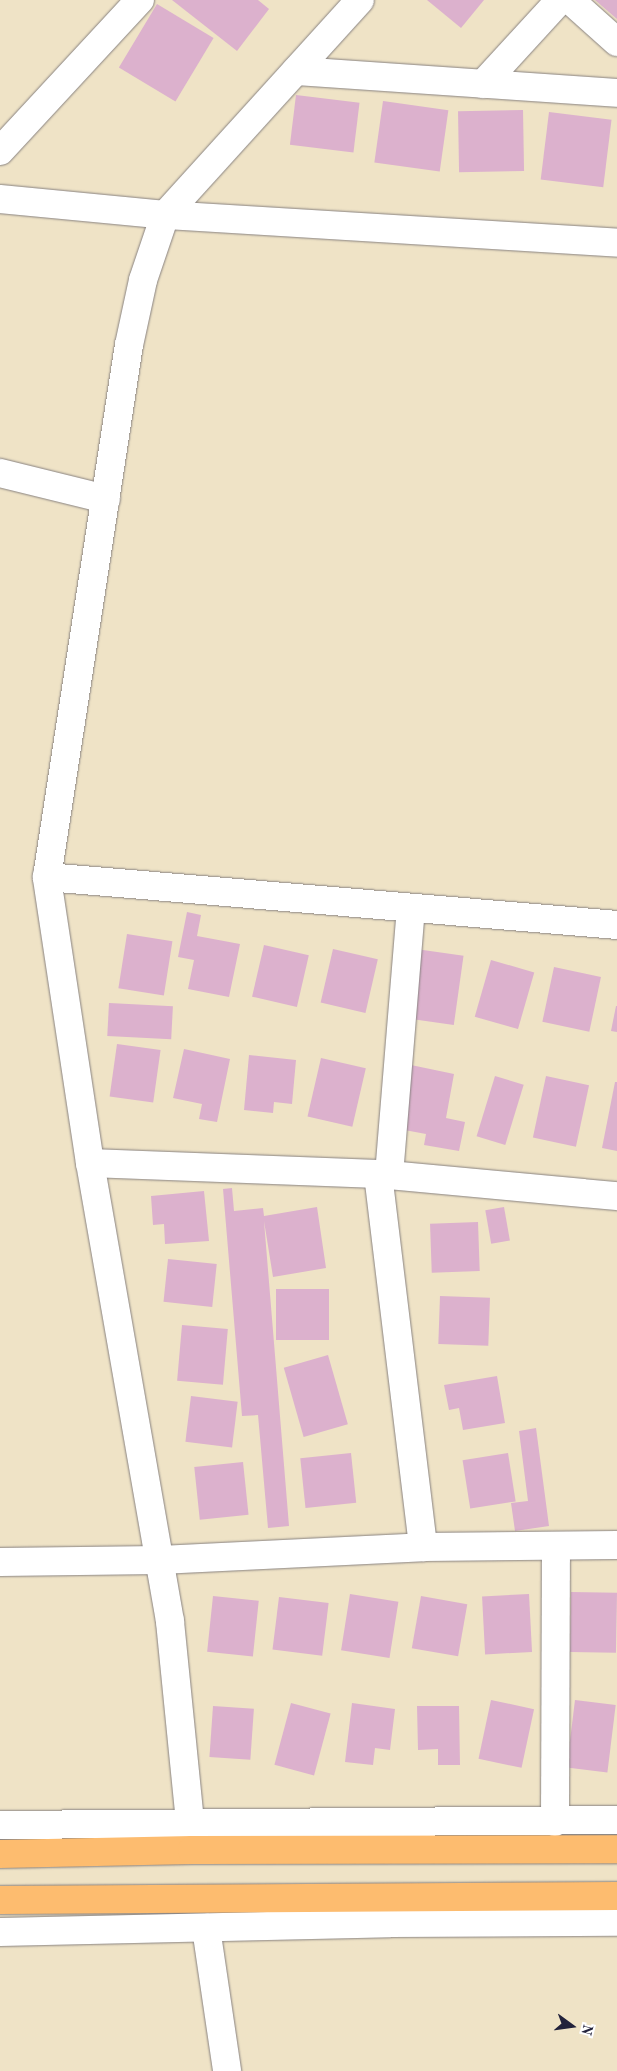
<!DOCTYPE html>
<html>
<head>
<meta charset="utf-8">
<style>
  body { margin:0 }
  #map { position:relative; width:617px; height:2071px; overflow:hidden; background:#efe3c6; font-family:"Old Standard TT",serif }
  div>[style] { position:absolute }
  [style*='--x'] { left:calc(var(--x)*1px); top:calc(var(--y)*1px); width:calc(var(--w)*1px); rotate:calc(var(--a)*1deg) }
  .building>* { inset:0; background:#dcb1cd; transform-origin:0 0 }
  .roads { filter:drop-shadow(0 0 1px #888280) drop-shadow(0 0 1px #888280) }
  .minor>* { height:28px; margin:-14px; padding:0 14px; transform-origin:14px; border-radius:14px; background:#fff }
  .major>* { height:28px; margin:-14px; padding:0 14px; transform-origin:14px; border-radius:14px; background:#fdbc6f }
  span { translate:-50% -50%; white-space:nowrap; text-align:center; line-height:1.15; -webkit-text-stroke:4px #fff; paint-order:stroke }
  .north { position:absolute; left:547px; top:2001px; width:50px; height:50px; -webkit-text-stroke:4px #fff; paint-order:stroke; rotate:104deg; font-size:14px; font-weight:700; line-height:20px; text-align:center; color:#22223b }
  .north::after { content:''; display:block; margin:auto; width:18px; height:22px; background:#22223b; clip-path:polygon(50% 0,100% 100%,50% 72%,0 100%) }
</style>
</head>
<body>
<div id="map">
  <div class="building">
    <i style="clip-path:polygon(172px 0,258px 0,269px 9px,237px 51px)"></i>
    <i style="clip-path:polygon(427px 0,484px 0,461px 28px)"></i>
    <i style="clip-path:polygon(595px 0,617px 0,617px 19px)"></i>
    <i style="left:157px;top:4px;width:66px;height:74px;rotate:31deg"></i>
    <i style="left:296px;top:95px;width:64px;height:50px;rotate:7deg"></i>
    <i style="left:383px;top:101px;width:66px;height:62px;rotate:8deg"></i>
    <i style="left:523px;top:110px;width:61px;height:65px;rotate:89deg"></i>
    <i style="left:549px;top:112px;width:63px;height:68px;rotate:7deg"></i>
    <i style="clip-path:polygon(187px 912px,201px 915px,197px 936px,240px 944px,229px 997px,188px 989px,194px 960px,178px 957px)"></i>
    <i style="left:127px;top:934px;width:46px;height:55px;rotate:9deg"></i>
    <i style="left:264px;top:945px;width:46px;height:53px;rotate:13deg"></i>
    <i style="left:333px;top:949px;width:46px;height:55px;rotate:13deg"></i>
    <i style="left:416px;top:949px;width:48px;height:70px;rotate:8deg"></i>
    <i style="left:491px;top:960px;width:45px;height:59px;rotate:16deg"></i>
    <i style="left:554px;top:967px;width:48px;height:56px;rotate:12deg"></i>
    <i style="left:109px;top:1003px;width:64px;height:33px;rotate:3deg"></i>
    <i style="clip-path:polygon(616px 1006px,617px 1006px,617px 1032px,611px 1031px)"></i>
    <i style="left:117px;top:1044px;width:44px;height:53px;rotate:8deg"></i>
    <i style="clip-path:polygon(184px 1049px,230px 1059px,217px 1122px,199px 1119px,202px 1104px,173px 1098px)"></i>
    <i style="clip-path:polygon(249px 1055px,296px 1060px,292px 1104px,274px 1102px,273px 1113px,244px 1110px)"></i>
    <i style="left:321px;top:1058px;width:46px;height:60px;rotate:13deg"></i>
    <i style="clip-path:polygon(411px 1065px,454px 1074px,446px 1118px,465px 1122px,459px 1151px,424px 1145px,426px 1134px,399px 1129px)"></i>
    <i style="left:495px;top:1076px;width:30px;height:63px;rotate:17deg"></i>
    <i style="left:546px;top:1076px;width:44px;height:63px;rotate:12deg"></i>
    <i style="clip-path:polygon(615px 1082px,617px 1082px,617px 1151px,602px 1148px)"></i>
    <i style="clip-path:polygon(232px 1188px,234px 1211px,263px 1208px,264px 1216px,317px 1207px,326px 1268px,273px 1277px,264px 1221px,289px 1526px,268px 1528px,258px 1415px,242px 1416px,223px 1189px)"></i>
    <i style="clip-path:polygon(204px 1191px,209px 1241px,165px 1244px,164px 1224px,153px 1225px,151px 1196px)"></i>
    <i style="left:504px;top:1207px;width:34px;height:19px;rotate:80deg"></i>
    <i style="left:478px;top:1222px;width:49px;height:48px;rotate:88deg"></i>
    <i style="left:168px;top:1259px;width:49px;height:43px;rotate:6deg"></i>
    <i style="left:276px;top:1289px;width:53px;height:51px"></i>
    <i style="left:440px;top:1296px;width:50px;height:48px;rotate:2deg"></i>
    <i style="left:182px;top:1325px;width:46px;height:56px;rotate:5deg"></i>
    <i style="left:328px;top:1355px;width:72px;height:46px;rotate:74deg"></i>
    <i style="clip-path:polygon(497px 1376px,505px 1423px,463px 1430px,459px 1408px,449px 1410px,444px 1385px)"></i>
    <i style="left:191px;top:1396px;width:47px;height:46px;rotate:7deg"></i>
    <i style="clip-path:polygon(536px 1428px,549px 1526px,515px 1531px,511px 1503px,528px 1501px,519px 1431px)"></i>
    <i style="left:351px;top:1453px;width:50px;height:51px;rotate:84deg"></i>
    <i style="left:508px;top:1453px;width:49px;height:46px;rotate:81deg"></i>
    <i style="left:243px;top:1462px;width:53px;height:49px;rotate:84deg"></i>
    <i style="left:571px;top:1592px;width:46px;height:60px;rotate:1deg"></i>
    <i style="left:350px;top:1594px;width:49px;height:57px;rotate:9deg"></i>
    <i style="left:529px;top:1594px;width:58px;height:47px;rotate:87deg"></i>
    <i style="left:213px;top:1596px;width:46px;height:56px;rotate:6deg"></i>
    <i style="left:421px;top:1596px;width:47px;height:53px;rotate:10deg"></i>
    <i style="left:279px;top:1597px;width:50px;height:53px;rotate:7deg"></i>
    <i style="left:491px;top:1700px;width:44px;height:60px;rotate:12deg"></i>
    <i style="left:575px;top:1700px;width:41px;height:68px;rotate:7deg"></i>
    <i style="left:291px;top:1703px;width:41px;height:64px;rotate:15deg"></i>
    <i style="clip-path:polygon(352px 1703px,395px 1709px,390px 1750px,375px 1748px,373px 1765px,345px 1762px)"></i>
    <i style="left:213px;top:1706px;width:41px;height:51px;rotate:4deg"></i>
    <i style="clip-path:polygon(417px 1706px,459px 1706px,460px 1765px,438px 1765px,438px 1749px,418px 1750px)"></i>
  </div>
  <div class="roads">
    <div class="minor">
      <i style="--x:570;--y:0;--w:63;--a:41.8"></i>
      <i style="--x:296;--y:71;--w:322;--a:3.9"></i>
      <i style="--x:483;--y:84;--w:114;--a:-47.5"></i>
      <i style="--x:0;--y:151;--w:206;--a:-47.2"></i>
      <i style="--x:0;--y:199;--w:166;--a:5.5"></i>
      <i style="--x:165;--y:215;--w:453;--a:3.5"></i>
      <i style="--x:0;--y:473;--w:109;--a:13.8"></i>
      <i style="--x:47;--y:877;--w:538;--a:-81.24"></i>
      <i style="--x:129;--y:345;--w:66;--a:-77.8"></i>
      <i style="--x:143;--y:280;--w:69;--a:-71.3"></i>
      <i style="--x:165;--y:215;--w:290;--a:-47.8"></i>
      <i style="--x:90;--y:1163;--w:288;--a:2.2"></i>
      <i style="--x:378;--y:1174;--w:240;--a:5.3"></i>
      <i style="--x:378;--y:1174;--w:376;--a:83.1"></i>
      <i style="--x:389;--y:1175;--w:268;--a:-85.3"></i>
      <i style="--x:0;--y:1562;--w:160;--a:-0.7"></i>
      <i style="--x:160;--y:1560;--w:263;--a:-2.8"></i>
      <i style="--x:423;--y:1547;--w:194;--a:-0.6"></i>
      <i style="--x:190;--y:1822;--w:202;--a:-95.7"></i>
      <i style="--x:170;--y:1621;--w:465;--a:-99.9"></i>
      <i style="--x:90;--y:1163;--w:289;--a:-98.6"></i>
      <i style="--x:47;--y:877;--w:572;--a:4.81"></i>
      <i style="--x:555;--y:1822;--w:276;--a:-89.8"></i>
      <i style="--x:0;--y:1825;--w:617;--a:-0.46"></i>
      <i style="--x:206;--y:1928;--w:145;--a:81.6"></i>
      <i style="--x:0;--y:1932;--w:390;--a:-1.3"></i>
      <i style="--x:390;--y:1923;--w:227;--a:-0.3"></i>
    </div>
    <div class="major">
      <i style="--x:0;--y:1854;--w:192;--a:-1.2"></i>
      <i style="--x:192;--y:1850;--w:425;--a:-0.1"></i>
      <i style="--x:0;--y:1900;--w:617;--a:-0.37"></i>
    </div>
  </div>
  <div class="north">N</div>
</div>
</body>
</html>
